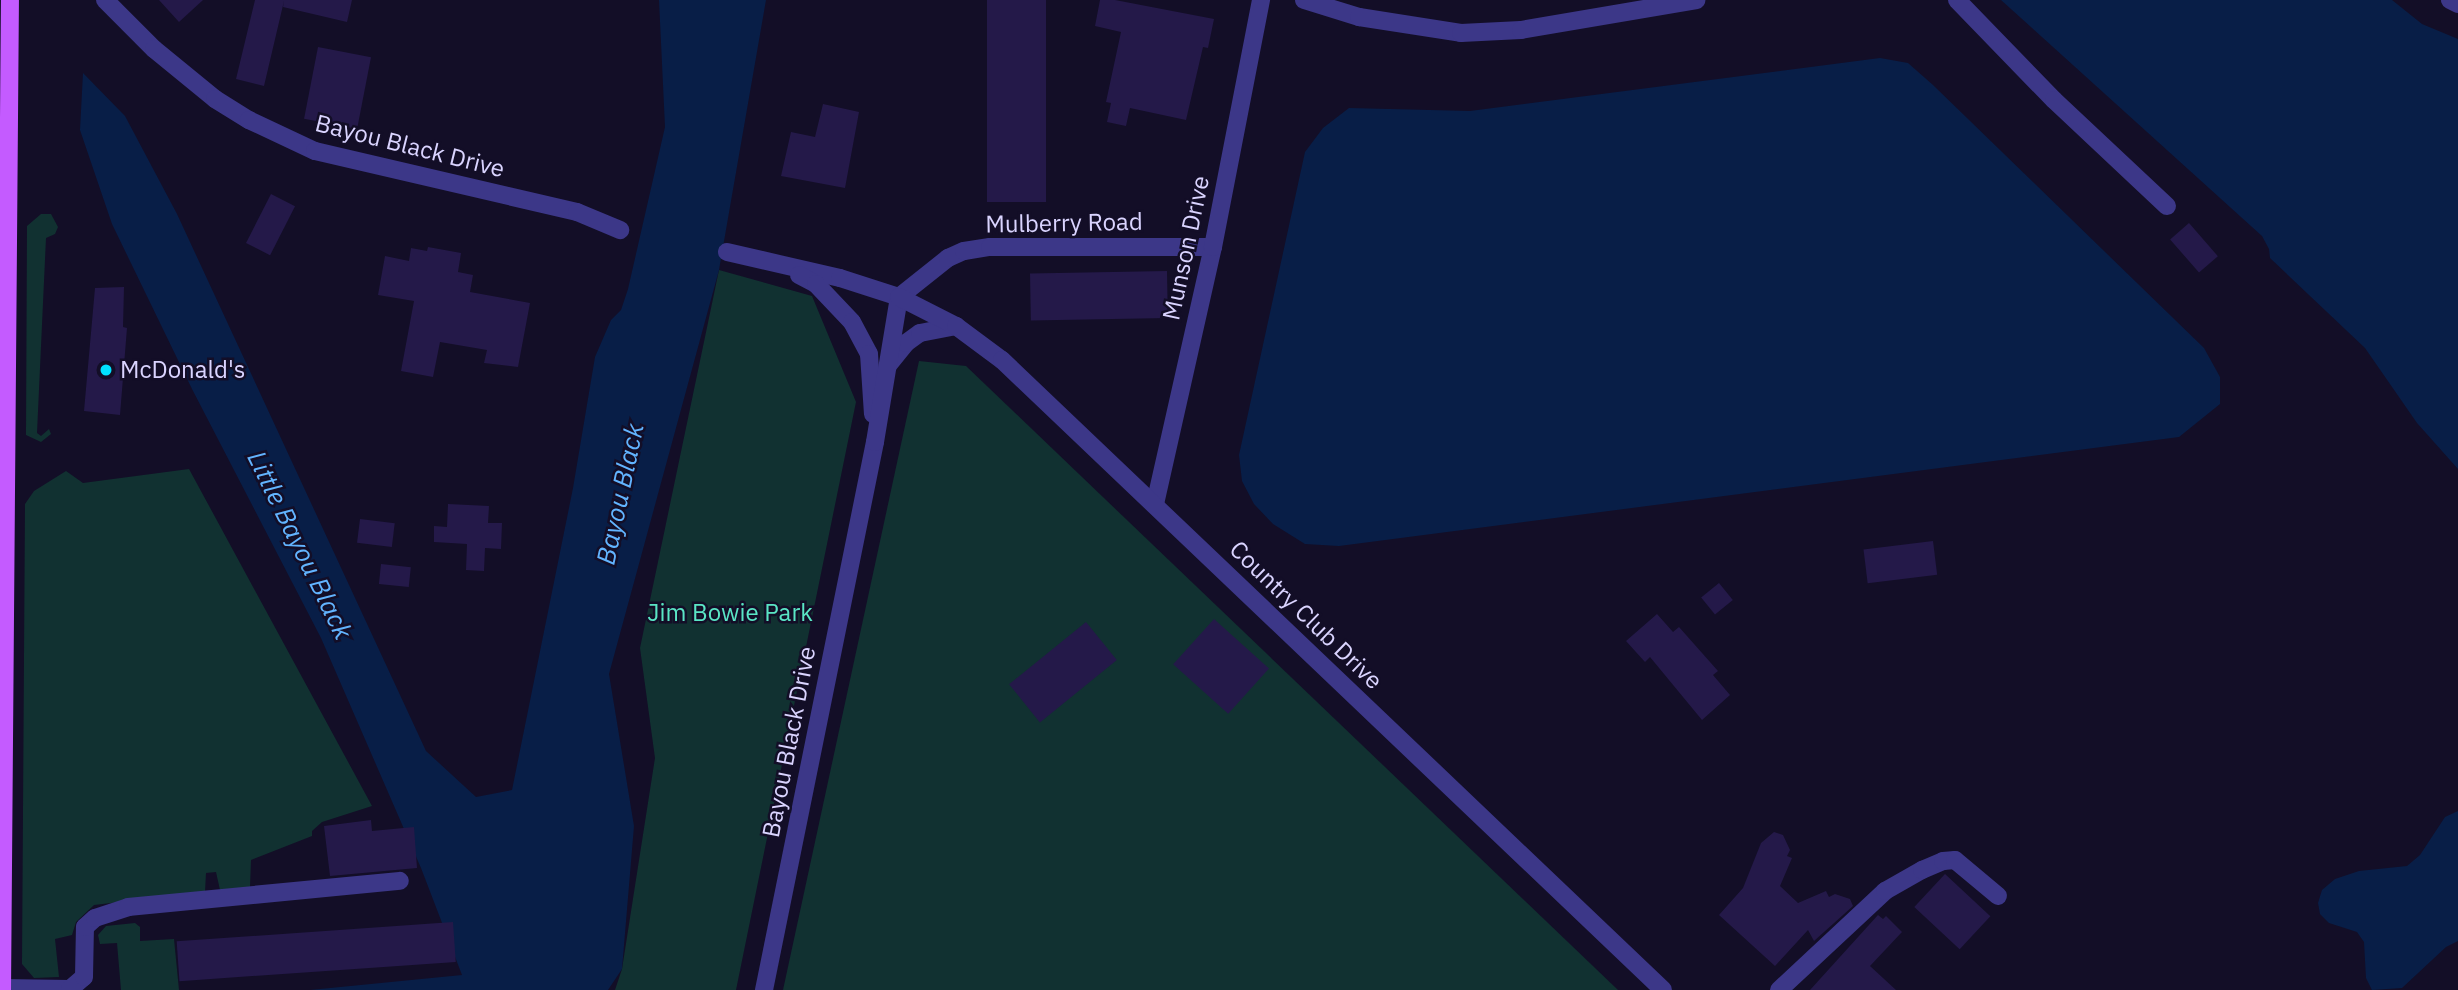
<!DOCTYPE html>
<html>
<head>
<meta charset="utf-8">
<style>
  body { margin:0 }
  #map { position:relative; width:2458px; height:990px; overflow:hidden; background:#130e27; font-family:"IBM Plex Sans",sans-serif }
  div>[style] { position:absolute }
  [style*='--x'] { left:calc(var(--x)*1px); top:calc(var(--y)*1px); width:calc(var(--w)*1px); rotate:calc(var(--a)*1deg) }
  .green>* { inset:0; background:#113131 }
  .water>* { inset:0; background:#081e47 }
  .building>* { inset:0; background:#241949; transform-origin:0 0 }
  .minor>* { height:18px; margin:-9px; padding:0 9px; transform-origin:9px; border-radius:9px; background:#3c3788 }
  .major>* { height:18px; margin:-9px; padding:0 9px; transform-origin:9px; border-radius:9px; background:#c45bff }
  .dots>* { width:19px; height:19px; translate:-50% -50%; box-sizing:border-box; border:4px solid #130e27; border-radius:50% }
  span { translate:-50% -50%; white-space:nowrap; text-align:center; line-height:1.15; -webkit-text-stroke:5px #130e27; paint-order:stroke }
  .street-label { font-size:24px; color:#dad4ff }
  .poi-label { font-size:24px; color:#dad4ff }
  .left { translate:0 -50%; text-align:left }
  .park-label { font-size:24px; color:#5ae5c5 }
  .water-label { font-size:26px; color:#62b4ff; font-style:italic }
</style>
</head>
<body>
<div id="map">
  <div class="green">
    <i style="clip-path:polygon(41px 214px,51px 214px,58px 227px,55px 234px,46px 238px,37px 433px,41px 436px,49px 429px,51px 434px,41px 442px,26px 435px,27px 226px)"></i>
    <i style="clip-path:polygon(719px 270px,812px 296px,856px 402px,736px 990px,615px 990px,622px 969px,655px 758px,640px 648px)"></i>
    <i style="clip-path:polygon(919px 361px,966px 366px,1618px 990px,783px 990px)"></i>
    <i style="clip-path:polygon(189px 469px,372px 806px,322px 822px,312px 831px,312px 836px,251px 860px,250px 887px,220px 890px,216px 872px,206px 873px,205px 892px,94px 905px,76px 922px,72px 935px,55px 939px,59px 977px,34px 978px,22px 964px,25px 504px,34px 491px,66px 471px,83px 483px)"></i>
    <i style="clip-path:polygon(135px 923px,140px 927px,140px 941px,174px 939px,179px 990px,121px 990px,117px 943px,100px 944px,98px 935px,106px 926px)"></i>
  </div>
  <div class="water">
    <i style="clip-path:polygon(659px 0,766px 0,719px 270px,609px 674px,634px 826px,622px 969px,608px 990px,310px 990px,462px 975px,421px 868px,321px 638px,192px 389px,112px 224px,80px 130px,83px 73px,125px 116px,177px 214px,426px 751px,476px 797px,512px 790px,573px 488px,595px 357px,611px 320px,621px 310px,628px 289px,665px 127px)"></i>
    <i style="clip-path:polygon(2001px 0,2392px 0,2422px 24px,2458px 39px,2458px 469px,2417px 423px,2365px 348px,2270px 258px,2269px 249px,2262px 236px)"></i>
    <i style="clip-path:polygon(1880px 58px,1908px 63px,1933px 85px,2204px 348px,2220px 377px,2220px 404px,2179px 437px,1339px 546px,1305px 544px,1273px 524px,1254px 504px,1242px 481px,1239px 455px,1305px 152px,1323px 128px,1349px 108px,1470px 111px)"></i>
    <i style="clip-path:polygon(2458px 811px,2458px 941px,2446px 947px,2402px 988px,2372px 990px,2366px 978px,2364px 942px,2357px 932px,2329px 923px,2320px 914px,2318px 903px,2322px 890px,2335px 879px,2359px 871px,2407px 866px,2420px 855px,2445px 817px)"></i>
  </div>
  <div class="building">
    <i style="clip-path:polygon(159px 0,203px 0,179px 22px)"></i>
    <i style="clip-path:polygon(255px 0,352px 0,347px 22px,283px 7px,284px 1px,264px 86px,236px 79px)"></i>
    <i style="left:987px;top:0;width:59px;height:202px"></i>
    <i style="clip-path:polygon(1100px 0,1115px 0,1214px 19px,1208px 48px,1203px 47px,1186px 120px,1130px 108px,1126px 126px,1107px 122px,1111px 103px,1106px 102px,1121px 32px,1095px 26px)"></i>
    <i style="left:318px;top:47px;width:54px;height:73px;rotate:11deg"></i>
    <i style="clip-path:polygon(823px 104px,859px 112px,845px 188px,781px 176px,791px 132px,815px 137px)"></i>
    <i style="left:271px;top:194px;width:27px;height:55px;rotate:27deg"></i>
    <i style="left:2189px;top:223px;width:44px;height:25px;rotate:49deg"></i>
    <i style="clip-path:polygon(428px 247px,461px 253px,458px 272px,473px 275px,470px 292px,530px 303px,518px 367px,484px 363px,487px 350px,440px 342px,433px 377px,401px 371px,414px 301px,378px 295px,385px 256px,409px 261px,411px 248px,427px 251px)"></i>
    <i style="left:1167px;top:271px;width:47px;height:137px;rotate:89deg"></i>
    <i style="clip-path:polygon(124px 287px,123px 327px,127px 328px,120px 415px,84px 411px,95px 288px)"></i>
    <i style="clip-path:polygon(448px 504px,489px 506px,488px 523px,502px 523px,501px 549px,485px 548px,484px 571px,466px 570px,467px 544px,434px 542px,434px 526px,447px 527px)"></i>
    <i style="left:360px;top:519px;width:35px;height:24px;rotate:7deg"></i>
    <i style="left:1933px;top:541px;width:34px;height:70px;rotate:83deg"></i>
    <i style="left:381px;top:564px;width:30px;height:20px;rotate:6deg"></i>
    <i style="left:1719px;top:583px;width:22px;height:23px;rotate:51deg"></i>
    <i style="clip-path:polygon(1657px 614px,1673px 632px,1679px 627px,1718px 671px,1713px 675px,1730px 695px,1702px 720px,1650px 657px,1645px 662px,1626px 641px)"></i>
    <i style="left:1214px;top:619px;width:74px;height:61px;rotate:42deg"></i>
    <i style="left:1086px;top:622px;width:49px;height:99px;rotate:51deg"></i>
    <i style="clip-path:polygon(371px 820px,372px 831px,414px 827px,417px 868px,330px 876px,324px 826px)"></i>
    <i style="clip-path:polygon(1774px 832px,1783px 835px,1790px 850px,1787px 856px,1792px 858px,1780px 886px,1798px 903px,1826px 891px,1829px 897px,1835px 894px,1850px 899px,1853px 906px,1814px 941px,1808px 930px,1775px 966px,1719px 915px,1743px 888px,1761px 843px)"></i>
    <i style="left:1945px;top:874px;width:62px;height:45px;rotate:43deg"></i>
    <i style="clip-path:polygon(1878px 915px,1883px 919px,1886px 916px,1902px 932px,1870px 966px,1896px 990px,1810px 990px)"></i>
    <i style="left:453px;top:922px;width:40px;height:277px;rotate:86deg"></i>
  </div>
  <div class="minor">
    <i style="--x:105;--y:0;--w:69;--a:45"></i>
    <i style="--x:154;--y:49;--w:79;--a:39.3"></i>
    <i style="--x:215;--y:99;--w:40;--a:32"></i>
    <i style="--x:249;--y:120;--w:73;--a:25.2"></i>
    <i style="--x:315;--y:151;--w:269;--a:13.1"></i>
    <i style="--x:577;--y:212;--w:47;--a:22.7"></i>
    <i style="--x:1304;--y:0;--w:58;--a:17.2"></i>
    <i style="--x:1359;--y:17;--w:103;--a:8.9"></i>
    <i style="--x:1461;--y:33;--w:60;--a:-2.9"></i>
    <i style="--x:1521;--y:30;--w:178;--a:-9.7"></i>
    <i style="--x:1957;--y:0;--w:139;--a:45.9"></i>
    <i style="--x:2054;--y:100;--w:155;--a:43.2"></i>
    <i style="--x:2450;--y:0;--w:9;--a:27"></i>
    <i style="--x:727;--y:252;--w:116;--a:13"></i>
    <i style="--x:840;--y:278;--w:62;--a:17.9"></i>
    <i style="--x:899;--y:297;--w:63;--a:-38.5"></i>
    <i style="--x:948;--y:258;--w:17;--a:-24"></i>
    <i style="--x:964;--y:251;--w:26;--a:-9"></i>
    <i style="--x:990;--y:247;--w:223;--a:0"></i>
    <i style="--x:799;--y:275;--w:19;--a:28"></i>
    <i style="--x:816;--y:284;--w:52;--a:46.5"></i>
    <i style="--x:852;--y:322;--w:36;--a:62"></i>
    <i style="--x:869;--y:354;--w:60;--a:86.2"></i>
    <i style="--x:889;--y:364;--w:27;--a:-51"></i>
    <i style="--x:906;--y:343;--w:17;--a:-36"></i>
    <i style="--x:920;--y:333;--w:37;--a:-11"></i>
    <i style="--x:1155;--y:504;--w:263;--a:-77.3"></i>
    <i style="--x:1213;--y:247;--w:252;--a:-79"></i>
    <i style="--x:2;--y:988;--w:68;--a:0.8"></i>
    <i style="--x:70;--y:989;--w:18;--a:-41"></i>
    <i style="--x:84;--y:977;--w:50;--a:-88.9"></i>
    <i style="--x:85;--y:927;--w:13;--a:-42"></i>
    <i style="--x:95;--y:918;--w:35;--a:-18"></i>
    <i style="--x:128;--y:907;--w:273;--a:-5.5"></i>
    <i style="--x:764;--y:990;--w:559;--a:-78.55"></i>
    <i style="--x:875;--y:442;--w:147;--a:-80.6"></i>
    <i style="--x:899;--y:297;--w:64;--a:27"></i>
    <i style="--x:956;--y:326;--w:57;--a:36.5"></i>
    <i style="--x:1002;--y:360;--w:913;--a:43.62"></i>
    <i style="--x:1779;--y:990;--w:145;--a:-43"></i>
    <i style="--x:1885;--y:891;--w:43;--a:-29.6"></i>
    <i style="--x:1922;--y:870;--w:23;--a:-23"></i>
    <i style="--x:1943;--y:861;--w:12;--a:-5"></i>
    <i style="--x:1955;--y:860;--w:56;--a:39.9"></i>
  </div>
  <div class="major">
    <i style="--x:2;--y:990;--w:990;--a:-89.54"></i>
  </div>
  <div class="dots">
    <i style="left:106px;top:370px;background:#00e1ff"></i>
  </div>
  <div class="street-label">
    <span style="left:410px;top:146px;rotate:14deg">Bayou Black Drive</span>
    <span style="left:1064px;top:223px;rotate:-1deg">Mulberry Road</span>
    <span style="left:1186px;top:248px;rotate:-78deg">Munson Drive</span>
    <span style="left:1306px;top:615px;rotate:44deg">Country Club Drive</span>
    <span style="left:789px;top:742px;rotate:-79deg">Bayou Black Drive</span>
  </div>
  <div class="poi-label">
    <span class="left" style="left:120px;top:370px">McDonald's</span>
  </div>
  <div class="park-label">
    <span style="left:730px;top:613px">Jim Bowie Park</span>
  </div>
  <div class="water-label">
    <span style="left:620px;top:494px;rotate:-78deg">Bayou Black</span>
    <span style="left:300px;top:545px;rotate:64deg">Little Bayou Black</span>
  </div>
</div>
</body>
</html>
